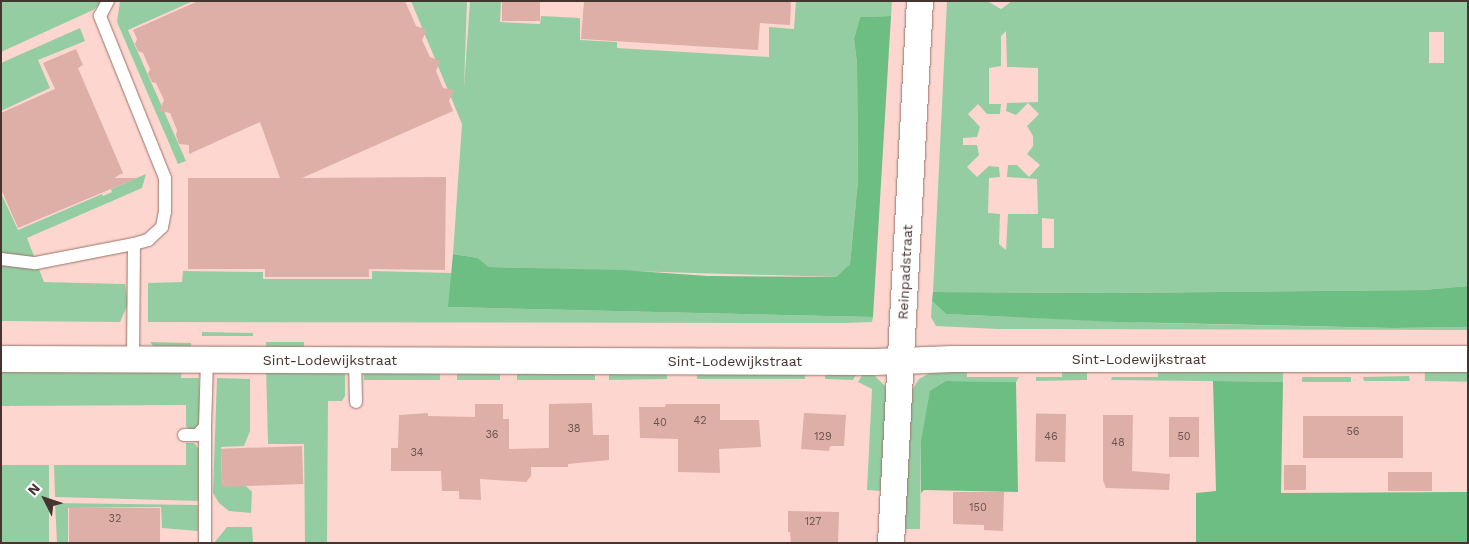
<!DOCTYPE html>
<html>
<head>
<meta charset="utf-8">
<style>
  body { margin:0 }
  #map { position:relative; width:1469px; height:544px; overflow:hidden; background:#fdd7cf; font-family:"Work Sans",sans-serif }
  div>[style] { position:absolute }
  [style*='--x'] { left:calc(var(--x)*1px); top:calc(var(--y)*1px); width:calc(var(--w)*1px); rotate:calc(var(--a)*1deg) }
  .green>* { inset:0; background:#95cda3; transform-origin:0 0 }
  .forest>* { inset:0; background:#6cbe83 }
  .building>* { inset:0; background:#ddafa6; transform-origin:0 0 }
  .roads { filter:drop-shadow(0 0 1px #9c726a) drop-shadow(0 0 1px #9c726a) }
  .lane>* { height:12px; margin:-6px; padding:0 6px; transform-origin:6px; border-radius:6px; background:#fff }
  .street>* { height:26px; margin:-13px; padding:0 13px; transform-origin:13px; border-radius:13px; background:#fff }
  span { translate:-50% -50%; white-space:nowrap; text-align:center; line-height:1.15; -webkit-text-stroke:4px #fff; paint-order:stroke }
  .number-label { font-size:11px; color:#6c534e }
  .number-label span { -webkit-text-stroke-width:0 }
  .street-label { font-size:14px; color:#463430 }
  .frame { position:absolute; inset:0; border:2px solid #463430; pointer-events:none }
  .north { position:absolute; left:20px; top:474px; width:50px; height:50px; -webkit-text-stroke:4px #fff; paint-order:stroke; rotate:311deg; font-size:14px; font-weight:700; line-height:20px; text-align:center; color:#463430 }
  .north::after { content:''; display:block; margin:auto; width:18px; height:22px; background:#463430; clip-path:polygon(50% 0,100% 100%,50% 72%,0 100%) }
</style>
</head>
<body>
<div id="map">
  <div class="green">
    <i style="clip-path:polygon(1px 1px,103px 1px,93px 10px,1px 52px)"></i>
    <i style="clip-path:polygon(120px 1px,193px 1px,128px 30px,186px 161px,178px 164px,117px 22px)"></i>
    <i style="clip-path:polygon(411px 1px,467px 1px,464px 88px,470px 1px,501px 1px,500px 22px,540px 24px,541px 16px,580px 18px,580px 40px,617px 42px,617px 48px,769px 57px,769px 27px,794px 29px,796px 1px,892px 1px,891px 16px,860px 17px,854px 39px,857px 63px,858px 180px,850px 264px,836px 277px,489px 267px,478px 258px,453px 254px,462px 124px)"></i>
    <i style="clip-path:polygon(evenodd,947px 1px,987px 1px,1001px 9px,1012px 1px,1468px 1px,1468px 286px,1423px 290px,1113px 293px,933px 292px,947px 1px,1006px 31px,1007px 67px,1038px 68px,1038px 102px,1007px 103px,1006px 111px,1016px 115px,1028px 103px,1039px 114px,1027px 126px,1033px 136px,1033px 146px,1027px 154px,1040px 165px,1029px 177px,1017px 165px,1008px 165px,1007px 177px,1037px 179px,1038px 214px,1008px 214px,1006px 250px,999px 244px,1000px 214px,988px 213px,989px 178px,1000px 177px,999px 167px,989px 166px,977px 177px,967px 167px,979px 155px,977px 145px,963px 145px,963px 138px,977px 137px,980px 127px,968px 114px,978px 104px,987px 114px,1000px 114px,1001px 104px,989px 104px,989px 68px,1001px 66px,1001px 36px,1006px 31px,947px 1px,1429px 32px,1444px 32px,1444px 63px,1429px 63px,1429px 32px,947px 1px,1042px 218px,1054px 219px,1054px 248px,1042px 248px,1042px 218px)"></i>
    <i style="clip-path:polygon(80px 28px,85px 41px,38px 60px,50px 88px,1px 111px,1px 63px)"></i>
    <i style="clip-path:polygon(146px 174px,142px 188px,27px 238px,44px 282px,125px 284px,128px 304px,120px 322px,1px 321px,1px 193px,18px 230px,102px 194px,103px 196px,112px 192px,111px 189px)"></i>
    <i style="clip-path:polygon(183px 271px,263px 272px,263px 279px,372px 279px,372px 271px,452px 273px,449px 307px,873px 317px,872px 322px,845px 323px,148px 322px,148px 283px,182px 282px)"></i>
    <i style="clip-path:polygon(932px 301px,946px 314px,1153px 323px,1393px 328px,1468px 327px,1468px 330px,998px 329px,936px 326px,931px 317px)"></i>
    <i style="clip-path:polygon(202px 332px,253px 333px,253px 336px,202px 336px)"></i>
    <i style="clip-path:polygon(150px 342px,191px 343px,192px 351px,154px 347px)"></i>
    <i style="left:304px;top:342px;width:9px;height:38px;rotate:90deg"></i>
    <i style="clip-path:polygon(1px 368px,182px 368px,181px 378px,199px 378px,200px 421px,195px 429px,190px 430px,186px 426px,186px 405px,1px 406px)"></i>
    <i style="clip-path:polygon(266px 368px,345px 368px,345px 396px,342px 401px,328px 401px,327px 542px,349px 543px,305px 543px,304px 444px,268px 444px)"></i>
    <i style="clip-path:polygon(609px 368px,667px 369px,667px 379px,609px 380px)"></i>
    <i style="clip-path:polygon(967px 368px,967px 377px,1019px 377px,1016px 382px,946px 381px,921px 441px,920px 529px,902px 529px,910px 393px,919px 379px,937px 369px)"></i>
    <i style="clip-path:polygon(1062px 368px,1087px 369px,1087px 380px,1036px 381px,1036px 377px,1062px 377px)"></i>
    <i style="clip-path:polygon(1158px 368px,1283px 368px,1283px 382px,1111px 380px,1112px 377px,1158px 377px)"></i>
    <i style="left:1425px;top:368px;width:43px;height:13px;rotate:1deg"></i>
    <i style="left:364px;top:369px;width:76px;height:11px"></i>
    <i style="left:457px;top:369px;width:43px;height:11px"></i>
    <i style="left:517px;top:369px;width:78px;height:11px"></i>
    <i style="left:697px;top:369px;width:108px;height:10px"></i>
    <i style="clip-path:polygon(859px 369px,853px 380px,825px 379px,825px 370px)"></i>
    <i style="clip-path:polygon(865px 371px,875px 376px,885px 386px,888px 400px,883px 491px,867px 490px,872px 389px,858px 382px)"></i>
    <i style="clip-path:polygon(1409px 376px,1410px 381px,1364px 381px,1363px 377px)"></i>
    <i style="left:1302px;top:377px;width:49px;height:5px"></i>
    <i style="clip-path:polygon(217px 378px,250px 379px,250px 431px,244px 446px,221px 447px,222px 484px,244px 484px,252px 492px,251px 513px,229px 511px,219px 503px,213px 493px)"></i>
    <i style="clip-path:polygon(186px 443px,194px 443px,200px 450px,200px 501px,55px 497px,54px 465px,186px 465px)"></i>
    <i style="left:1px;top:465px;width:48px;height:78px"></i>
    <i style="clip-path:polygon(55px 503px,198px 505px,198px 531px,162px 528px,161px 507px,68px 508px,68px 543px,57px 543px)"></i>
    <i style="clip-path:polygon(227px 527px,252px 527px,253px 543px,214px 543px)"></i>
  </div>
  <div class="forest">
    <i style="clip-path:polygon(891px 16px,873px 317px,448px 307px,453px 254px,478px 258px,489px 267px,622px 270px,708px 276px,836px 277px,850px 264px,858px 180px,857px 63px,854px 39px,860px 17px)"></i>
    <i style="clip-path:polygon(1468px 286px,1468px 327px,1393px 328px,1117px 322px,946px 314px,932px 301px,933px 292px,1113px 293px,1423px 290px)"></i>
    <i style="clip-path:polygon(946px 381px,1016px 382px,1018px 492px,924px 490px,921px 493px,921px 441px,930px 391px)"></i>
    <i style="clip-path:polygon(1213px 381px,1283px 382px,1281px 493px,1468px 492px,1468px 543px,1196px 543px,1196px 493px,1216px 491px)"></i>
  </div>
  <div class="building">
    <i style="clip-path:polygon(198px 1px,405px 1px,416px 26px,427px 30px,422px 40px,430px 57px,440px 61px,436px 71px,443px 88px,454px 90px,449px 101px,453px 111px,302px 178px,446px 177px,445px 270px,369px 269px,369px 277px,265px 277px,265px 269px,188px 269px,188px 178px,280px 178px,260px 122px,189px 154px,189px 145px,179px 144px,176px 135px,177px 130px,170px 113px,159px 111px,164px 100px,156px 83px,152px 82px,148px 74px,150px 69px,143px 53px,138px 51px,135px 44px,137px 39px,133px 30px)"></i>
    <i style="left:502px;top:1px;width:38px;height:20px"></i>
    <i style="clip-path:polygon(584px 1px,791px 1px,790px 25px,760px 23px,758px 50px,581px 39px)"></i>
    <i style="clip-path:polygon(76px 49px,83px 65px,78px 68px,123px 173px,114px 178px,137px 178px,18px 228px,1px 189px,1px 113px,55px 89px,43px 63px)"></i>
    <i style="clip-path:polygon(592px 403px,593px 435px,609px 435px,609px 460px,568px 464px,568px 467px,531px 467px,531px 476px,526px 482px,480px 479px,481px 500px,459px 499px,459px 491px,442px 491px,441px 471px,391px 471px,391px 448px,398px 448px,399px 415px,428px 413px,428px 416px,475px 417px,475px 404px,503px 404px,503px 419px,509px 419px,509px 449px,549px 448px,549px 404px)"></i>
    <i style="clip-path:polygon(666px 404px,720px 404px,720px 420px,759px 420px,761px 447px,719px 449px,720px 473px,678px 472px,678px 439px,640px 438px,639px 407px,665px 407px)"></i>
    <i style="clip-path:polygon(804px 413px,846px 415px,844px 446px,830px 446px,829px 451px,801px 449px)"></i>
    <i style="left:1066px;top:414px;width:48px;height:30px;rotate:91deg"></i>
    <i style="clip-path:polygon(1103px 415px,1133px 415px,1132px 471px,1170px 474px,1169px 490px,1106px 488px,1103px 480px)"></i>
    <i style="left:1303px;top:416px;width:100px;height:42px"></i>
    <i style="left:1169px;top:417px;width:30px;height:40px"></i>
    <i style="left:302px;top:446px;width:38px;height:81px;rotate:88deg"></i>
    <i style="left:1284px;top:465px;width:22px;height:25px"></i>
    <i style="left:1388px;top:472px;width:44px;height:19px"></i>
    <i style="clip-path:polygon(953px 492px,1004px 492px,1003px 531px,984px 530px,984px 525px,953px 524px)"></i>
    <i style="left:69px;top:508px;width:91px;height:35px"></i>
    <i style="clip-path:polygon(788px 511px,839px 512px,838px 543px,791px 543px,790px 532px,788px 532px)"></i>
  </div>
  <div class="roads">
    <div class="lane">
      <i style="--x:1;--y:259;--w:35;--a:7"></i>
      <i style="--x:36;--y:263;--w:100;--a:-11"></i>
      <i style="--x:134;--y:244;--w:15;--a:-16"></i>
      <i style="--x:148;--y:240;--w:19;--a:-43"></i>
      <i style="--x:162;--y:227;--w:15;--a:-79"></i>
      <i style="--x:165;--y:212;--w:34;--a:-90"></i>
      <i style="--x:165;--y:178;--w:175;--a:-111.9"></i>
      <i style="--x:100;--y:16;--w:17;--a:-62"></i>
      <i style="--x:133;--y:359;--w:115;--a:-89.5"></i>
      <i style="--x:355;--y:360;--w:42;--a:88.6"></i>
      <i style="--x:184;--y:435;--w:13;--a:0"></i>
      <i style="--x:197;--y:435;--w:11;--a:-45"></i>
      <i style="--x:205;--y:427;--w:68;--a:-88.3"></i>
      <i style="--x:205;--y:543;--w:116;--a:-90"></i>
    </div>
    <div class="street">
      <i style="--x:1;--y:359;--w:873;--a:0.2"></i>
      <i style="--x:874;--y:362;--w:79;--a:-2.2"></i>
      <i style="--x:953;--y:359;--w:515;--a:0"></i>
      <i style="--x:891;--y:543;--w:543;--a:-86.94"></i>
    </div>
  </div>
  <div class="number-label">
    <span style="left:700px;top:421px">42</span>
    <span style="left:660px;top:423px">40</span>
    <span style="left:574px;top:429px">38</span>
    <span style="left:1353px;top:432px">56</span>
    <span style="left:492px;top:435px">36</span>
    <span style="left:823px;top:437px">129</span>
    <span style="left:1051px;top:437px">46</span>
    <span style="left:1184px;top:437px">50</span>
    <span style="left:1118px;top:443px">48</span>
    <span style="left:417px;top:453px">34</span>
    <span style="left:978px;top:508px">150</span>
    <span style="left:115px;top:519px">32</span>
    <span style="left:813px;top:522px">127</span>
  </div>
  <div class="street-label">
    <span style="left:905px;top:272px;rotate:-87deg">Reinpadstraat</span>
    <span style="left:1139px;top:359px">Sint-Lodewijkstraat</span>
    <span style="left:330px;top:360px">Sint-Lodewijkstraat</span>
    <span style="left:735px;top:361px">Sint-Lodewijkstraat</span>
  </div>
  <div class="frame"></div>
  <div class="north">N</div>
</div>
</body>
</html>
